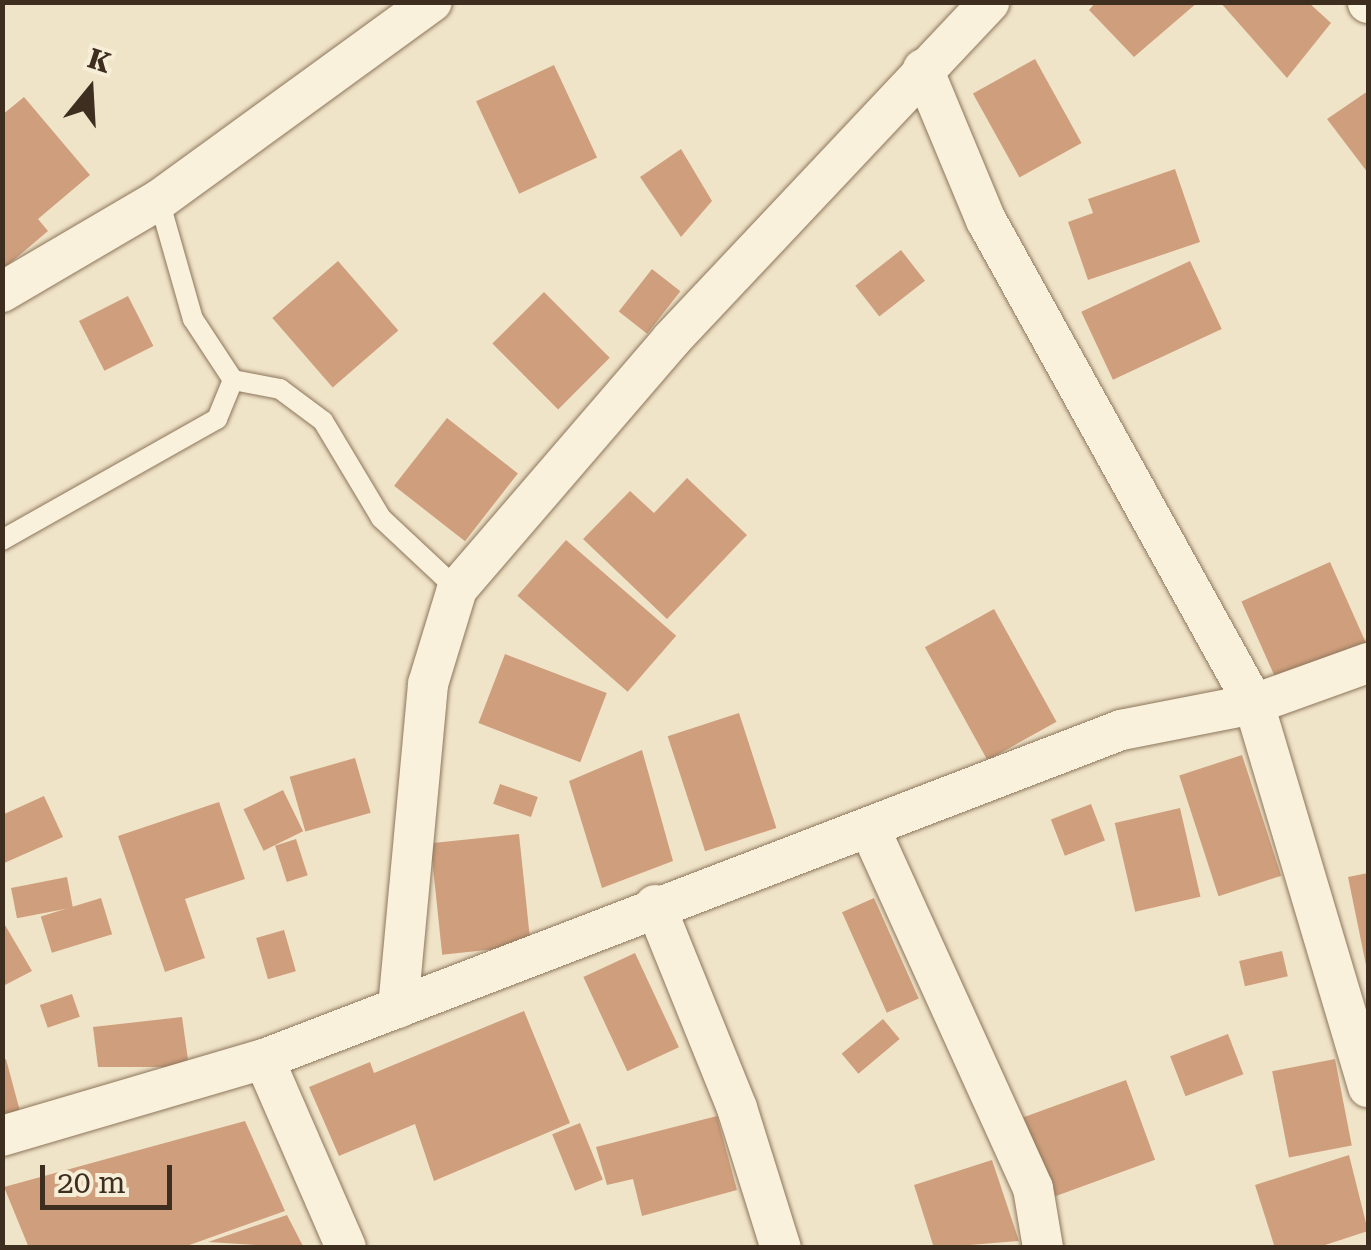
<!DOCTYPE html>
<html>
<head>
<meta charset="utf-8">
<style>
  body { margin:0 }
  #map { position:relative; width:1371px; height:1250px; overflow:hidden; background:#f0e4c8; font-family:"Roboto Serif",serif }
  div>[style] { position:absolute }
  [style*='--x'] { left:calc(var(--x)*1px); top:calc(var(--y)*1px); width:calc(var(--w)*1px); rotate:calc(var(--a)*1deg) }
  .building>* { inset:0; background:#cf9f7d; transform-origin:0 0 }
  .roads { filter:drop-shadow(0 0 2px #8d765c) drop-shadow(0 0 2px #8d765c) }
  .service>* { height:20px; margin:-10px; padding:0 10px; transform-origin:10px; border-radius:10px; background:#faf1dc }
  .minor>* { height:40px; margin:-20px; padding:0 20px; transform-origin:20px; border-radius:20px; background:#faf1dc }
  span { translate:-50% -50%; white-space:nowrap; text-align:center; line-height:1.15; -webkit-text-stroke:8px #f7eed8; paint-order:stroke }
  .frame { position:absolute; inset:0; border:5px solid #3d2e20; pointer-events:none }
  .north { position:absolute; left:40px; top:40px; width:100px; height:100px; -webkit-text-stroke:8px #f7eed8; paint-order:stroke; rotate:18deg; font-size:28px; font-weight:700; line-height:40px; text-align:center; color:#3d2e20 }
  .north::after { content:''; display:block; margin:auto; width:35px; height:45px; background:#3d2e20; clip-path:polygon(50% 0,100% 100%,50% 72%,0 100%) }
  .scale { position:absolute; left:40px; top:1165px; width:132px; height:45px; box-sizing:border-box; border:5px solid #3d2e20; border-top:0; padding-left:12px; font-size:30px; line-height:35px; white-space:nowrap; color:#3d2e20; -webkit-text-stroke:8px #f7eed8; paint-order:stroke }
</style>
</head>
<body>
<div id="map">
  <div class="building">
    <i style="clip-path:polygon(1096px 2px,1198px 2px,1134px 57px,1089px 10px)"></i>
    <i style="clip-path:polygon(1220px 2px,1308px 2px,1331px 23px,1287px 78px)"></i>
    <i style="left:1035px;top:59px;width:96px;height:71px;rotate:61deg"></i>
    <i style="left:554px;top:65px;width:102px;height:86px;rotate:65deg"></i>
    <i style="clip-path:polygon(1368px 91px,1368px 173px,1327px 119px)"></i>
    <i style="clip-path:polygon(24px 97px,90px 175px,38px 219px,48px 231px,2px 270px,2px 115px)"></i>
    <i style="clip-path:polygon(681px 149px,712px 201px,681px 237px,640px 177px)"></i>
    <i style="clip-path:polygon(1175px 169px,1200px 242px,1088px 280px,1068px 222px,1093px 213px,1088px 199px)"></i>
    <i style="left:901px;top:250px;width:39px;height:58px;rotate:52deg"></i>
    <i style="left:338px;top:261px;width:92px;height:87px;rotate:49deg"></i>
    <i style="left:1190px;top:261px;width:75px;height:120px;rotate:65deg"></i>
    <i style="left:652px;top:269px;width:36px;height:54px;rotate:38deg"></i>
    <i style="left:544px;top:292px;width:93px;height:73px;rotate:45deg"></i>
    <i style="left:128px;top:296px;width:56px;height:55px;rotate:63deg"></i>
    <i style="left:447px;top:418px;width:90px;height:86px;rotate:38deg"></i>
    <i style="clip-path:polygon(687px 478px,747px 535px,667px 619px,583px 539px,630px 491px,654px 513px)"></i>
    <i style="left:566px;top:540px;width:146px;height:74px;rotate:41deg"></i>
    <i style="left:1330px;top:562px;width:88px;height:97px;rotate:66deg"></i>
    <i style="left:994px;top:609px;width:129px;height:79px;rotate:61deg"></i>
    <i style="left:505px;top:654px;width:109px;height:74px;rotate:21deg"></i>
    <i style="left:739px;top:713px;width:121px;height:75px;rotate:72deg"></i>
    <i style="clip-path:polygon(642px 750px,673px 861px,602px 888px,569px 781px)"></i>
    <i style="left:1242px;top:755px;width:127px;height:66px;rotate:72deg"></i>
    <i style="left:355px;top:758px;width:57px;height:68px;rotate:74deg"></i>
    <i style="left:500px;top:784px;width:40px;height:21px;rotate:19deg"></i>
    <i style="left:283px;top:790px;width:46px;height:44px;rotate:64deg"></i>
    <i style="clip-path:polygon(44px 796px,63px 837px,2px 864px,2px 815px)"></i>
    <i style="clip-path:polygon(219px 802px,245px 879px,185px 899px,205px 958px,165px 972px,118px 836px)"></i>
    <i style="left:1091px;top:804px;width:39px;height:43px;rotate:69deg"></i>
    <i style="left:1180px;top:808px;width:91px;height:67px;rotate:77deg"></i>
    <i style="left:519px;top:834px;width:112px;height:89px;rotate:84deg"></i>
    <i style="left:296px;top:839px;width:38px;height:22px;rotate:72deg"></i>
    <i style="clip-path:polygon(1368px 873px,1368px 969px,1367px 970px,1348px 877px)"></i>
    <i style="left:67px;top:877px;width:31px;height:57px;rotate:79deg"></i>
    <i style="left:101px;top:898px;width:38px;height:63px;rotate:73deg"></i>
    <i style="left:874px;top:898px;width:110px;height:35px;rotate:66deg"></i>
    <i style="clip-path:polygon(2px 920px,32px 971px,5px 985px,2px 978px)"></i>
    <i style="left:284px;top:930px;width:43px;height:29px;rotate:74deg"></i>
    <i style="left:1282px;top:951px;width:26px;height:44px;rotate:77deg"></i>
    <i style="left:635px;top:953px;width:104px;height:57px;rotate:65deg"></i>
    <i style="left:72px;top:994px;width:24px;height:34px;rotate:71deg"></i>
    <i style="clip-path:polygon(524px 1011px,570px 1123px,434px 1181px,415px 1124px,339px 1156px,309px 1087px,370px 1062px,374px 1073px)"></i>
    <i style="clip-path:polygon(182px 1017px,189px 1067px,98px 1067px,93px 1027px)"></i>
    <i style="left:883px;top:1019px;width:26px;height:54px;rotate:50deg"></i>
    <i style="left:1228px;top:1034px;width:43px;height:62px;rotate:69deg"></i>
    <i style="clip-path:polygon(6px 1059px,21px 1115px,2px 1120px,2px 1060px)"></i>
    <i style="left:1335px;top:1059px;width:88px;height:64px;rotate:79deg"></i>
    <i style="left:1126px;top:1080px;width:85px;height:109px;rotate:70deg"></i>
    <i style="clip-path:polygon(717px 1116px,737px 1190px,642px 1216px,633px 1179px,607px 1185px,596px 1147px)"></i>
    <i style="clip-path:polygon(245px 1121px,285px 1211px,181px 1248px,29px 1248px,4px 1187px)"></i>
    <i style="left:580px;top:1123px;width:61px;height:30px;rotate:68deg"></i>
    <i style="clip-path:polygon(1349px 1155px,1368px 1231px,1316px 1248px,1275px 1248px,1255px 1185px)"></i>
    <i style="clip-path:polygon(992px 1160px,1019px 1241px,934px 1248px,914px 1185px)"></i>
    <i style="clip-path:polygon(287px 1215px,304px 1248px,208px 1242px)"></i>
  </div>
  <div class="roads">
    <div class="service">
      <i style="--x:159;--y:200;--w:124;--a:74.1"></i>
      <i style="--x:193;--y:319;--w:73;--a:56.7"></i>
      <i style="--x:233;--y:380;--w:48;--a:10.8"></i>
      <i style="--x:280;--y:389;--w:54;--a:36.7"></i>
      <i style="--x:323;--y:421;--w:113;--a:59.1"></i>
      <i style="--x:381;--y:518;--w:104;--a:43.1"></i>
      <i style="--x:2;--y:540;--w:247;--a:-29.4"></i>
      <i style="--x:217;--y:419;--w:42;--a:-67.7"></i>
    </div>
    <div class="minor">
      <i style="--x:1368;--y:2;--w:1;--a:90"></i>
      <i style="--x:923;--y:69;--w:164;--a:67.4"></i>
      <i style="--x:986;--y:220;--w:553;--a:61.03"></i>
      <i style="--x:1254;--y:704;--w:400;--a:73.4"></i>
      <i style="--x:2;--y:292;--w:182;--a:-30.4"></i>
      <i style="--x:159;--y:200;--w:337;--a:-36"></i>
      <i style="--x:870;--y:829;--w:394;--a:65.6"></i>
      <i style="--x:1033;--y:1188;--w:61;--a:80.5"></i>
      <i style="--x:655;--y:905;--w:219;--a:68"></i>
      <i style="--x:737;--y:1108;--w:147;--a:72.6"></i>
      <i style="--x:398;--y:1008;--w:325;--a:-84.7"></i>
      <i style="--x:428;--y:684;--w:99;--a:-73"></i>
      <i style="--x:457;--y:589;--w:328;--a:-49.3"></i>
      <i style="--x:671;--y:340;--w:464;--a:-46.7"></i>
      <i style="--x:264;--y:1059;--w:206;--a:66.5"></i>
      <i style="--x:2;--y:1136;--w:273;--a:-16.4"></i>
      <i style="--x:264;--y:1059;--w:918;--a:-21"></i>
      <i style="--x:1121;--y:730;--w:136;--a:-11.1"></i>
      <i style="--x:1254;--y:704;--w:121;--a:-19.8"></i>
    </div>
  </div>
  <div class="frame"></div>
  <div class="north">K</div>
  <div class="scale">20 m</div>
</div>
</body>
</html>
